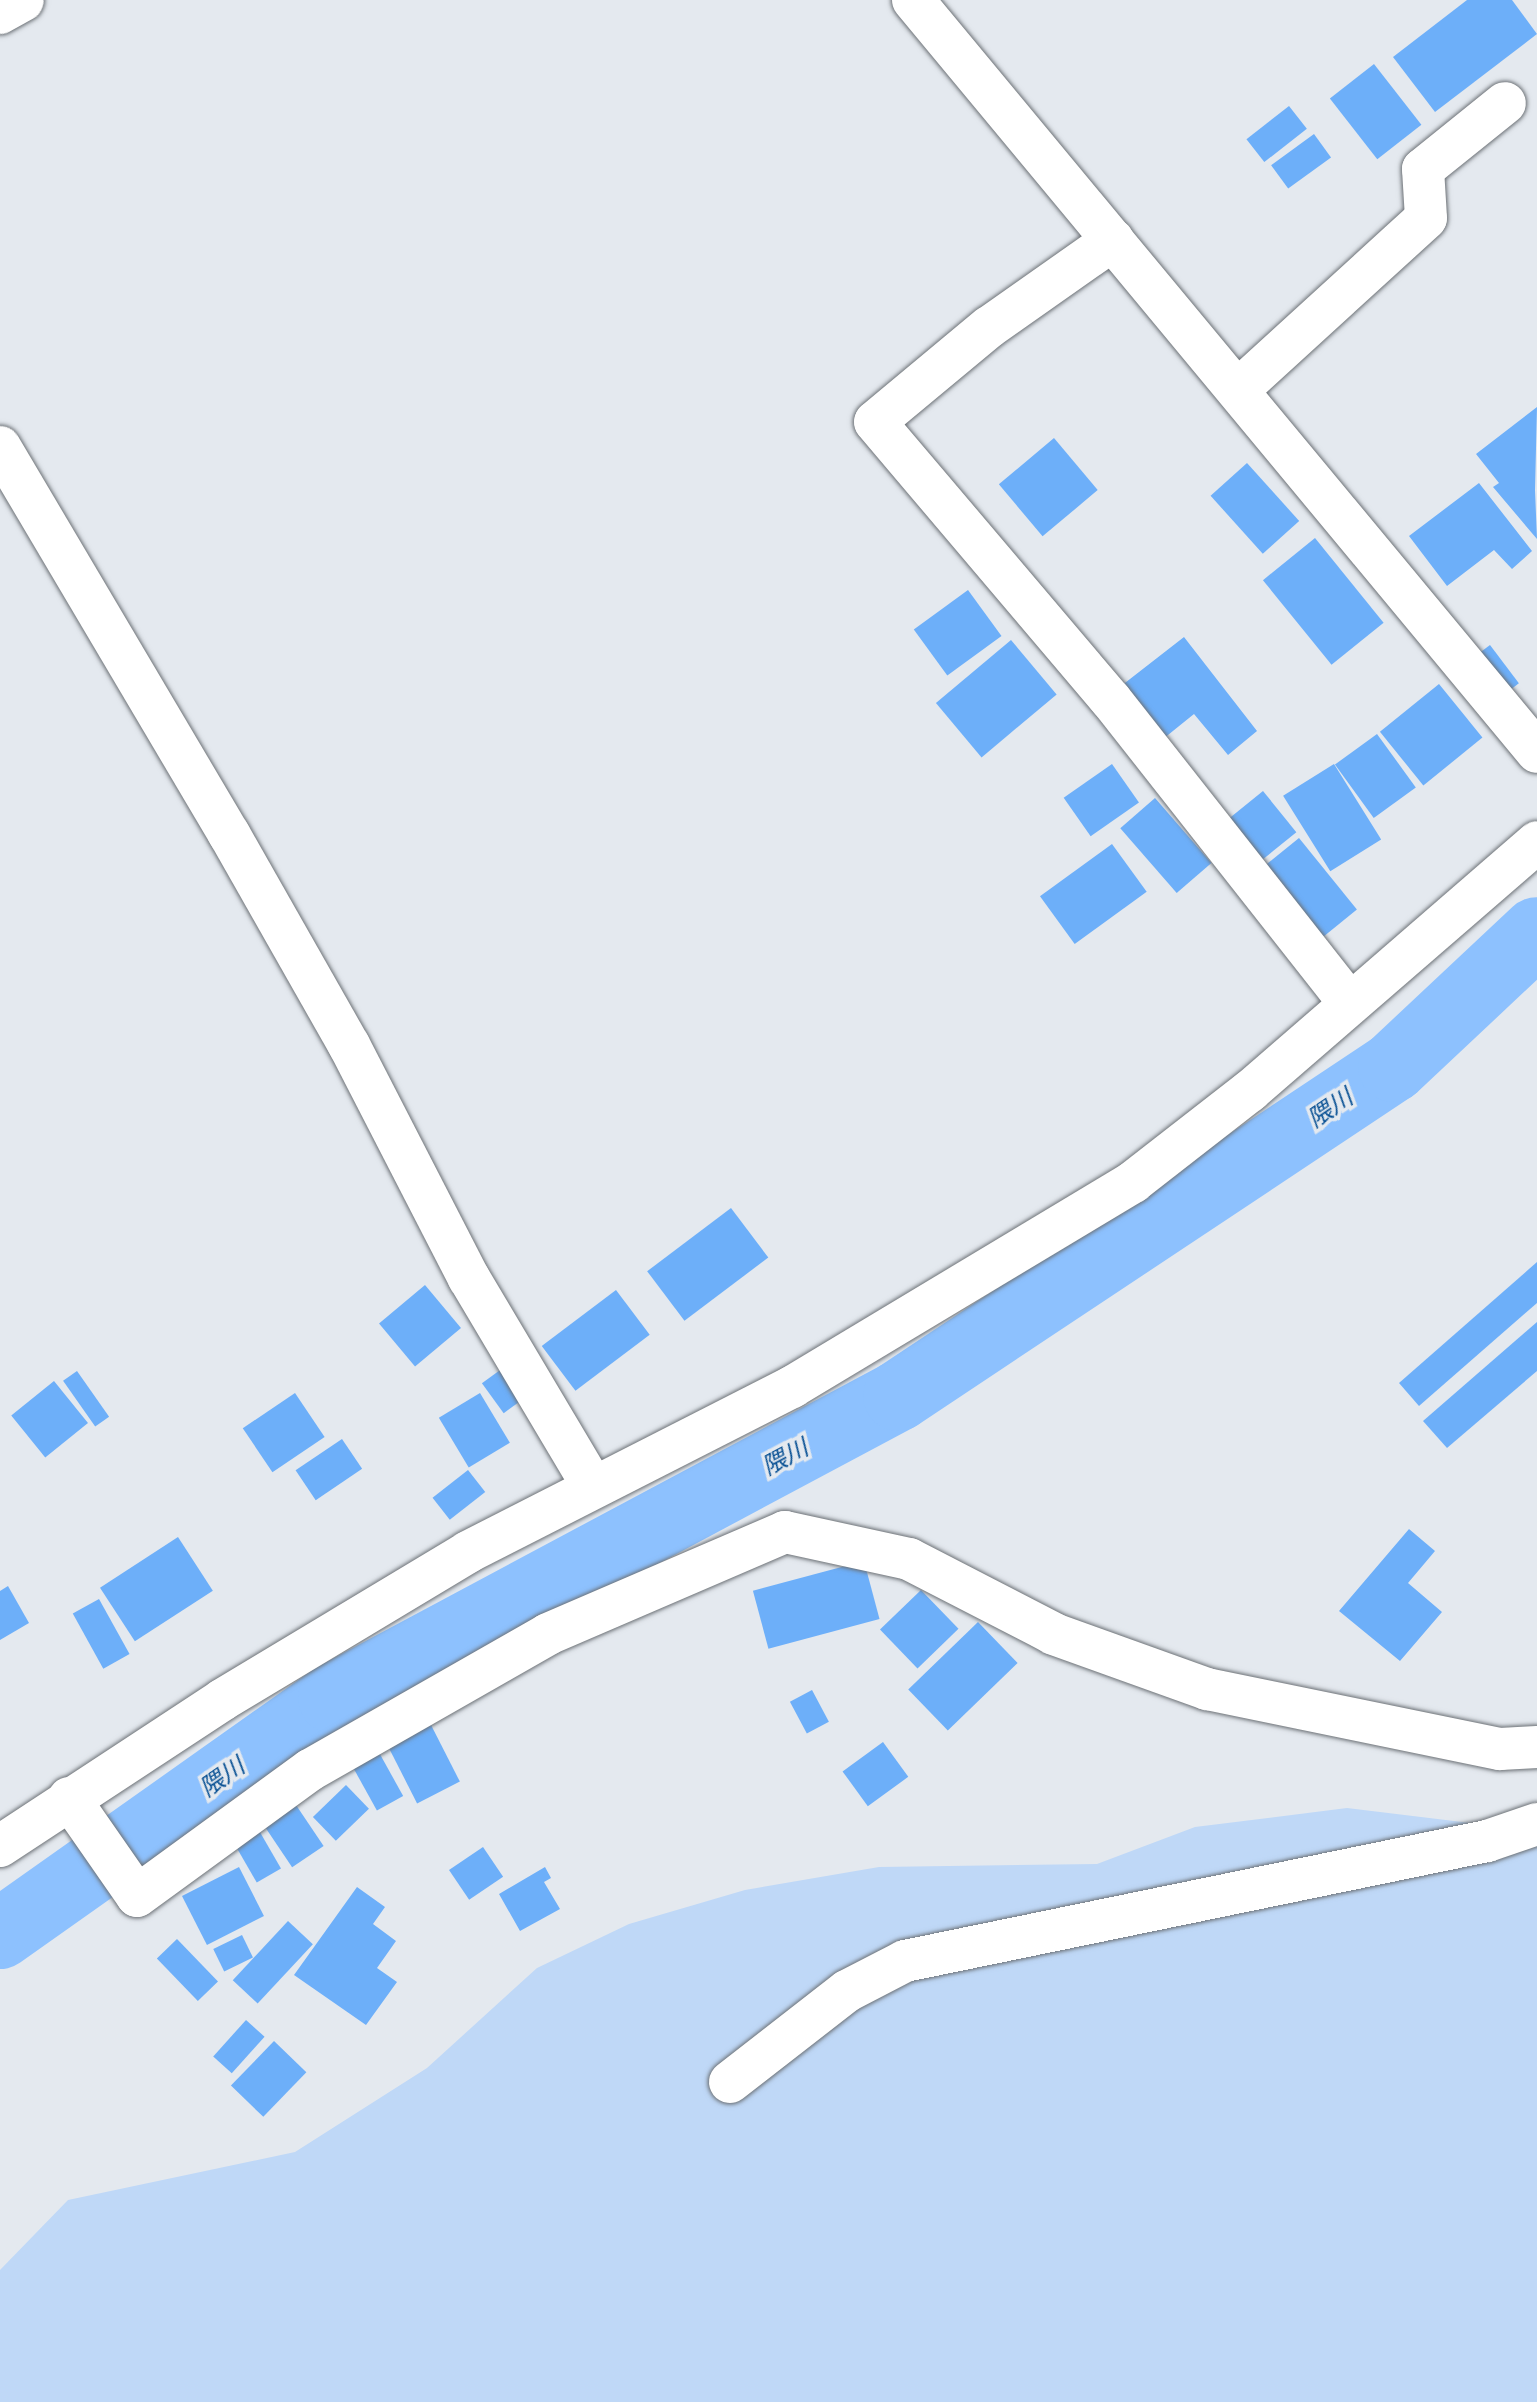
<!DOCTYPE html>
<html>
<head>
<meta charset="utf-8">
<style>
  body { margin:0 }
  #map { position:relative; width:1537px; height:2402px; overflow:hidden; background:#e4e9ef; font-family:Helvetica,"Noto Sans JP",sans-serif }
  div>[style] { position:absolute }
  [style*='--x'] { left:calc(var(--x)*1px); top:calc(var(--y)*1px); width:calc(var(--w)*1px); rotate:calc(var(--a)*1deg) }
  .green>* { inset:0; background:#bfd8f7 }
  .river>* { height:70px; margin:-35px; padding:0 35px; transform-origin:35px; border-radius:35px; background:#8dc1fe }
  .building>* { inset:0; background:#6daff9; transform-origin:0 0 }
  .roads { filter:drop-shadow(0 0 2px #6c7176) drop-shadow(0 0 2px #6c7176) }
  .minor>* { height:42px; margin:-21px; padding:0 21px; transform-origin:21px; border-radius:21px; background:#fff }
  span { translate:-50% -50%; white-space:nowrap; text-align:center; line-height:1.15; -webkit-text-stroke:7px #e4e9ef; paint-order:stroke }
  .water-label { font-size:24px; color:#095194; font-style:italic }
</style>
</head>
<body>
<div id="map">
  <div class="green">
    <i style="clip-path:polygon(1347px 1808px,1537px 1831px,1537px 2402px,0 2402px,0 2270px,68px 2200px,295px 2152px,427px 2068px,537px 1968px,629px 1924px,745px 1890px,879px 1867px,1097px 1864px,1195px 1827px)"></i>
  </div>
  <div class="river">
    <i style="--x:0;--y:1934;--w:408;--a:-35.3"></i>
    <i style="--x:333;--y:1698;--w:641;--a:-28.13"></i>
    <i style="--x:898;--y:1396;--w:594;--a:-33.61"></i>
    <i style="--x:1393;--y:1067;--w:197;--a:-43.2"></i>
  </div>
  <div class="building">
    <i style="clip-path:polygon(1467px 0,1512px 0,1537px 34px,1435px 112px,1393px 57px)"></i>
    <i style="left:1374px;top:64px;width:77px;height:56px;rotate:52deg"></i>
    <i style="left:1289px;top:106px;width:29px;height:54px;rotate:52deg"></i>
    <i style="left:1314px;top:134px;width:29px;height:53px;rotate:54deg"></i>
    <i style="clip-path:polygon(1537px 407px,1535px 490px,1537px 539px,1493px 487px,1499px 483px,1476px 454px)"></i>
    <i style="left:1054px;top:438px;width:68px;height:72px;rotate:50deg"></i>
    <i style="left:1247px;top:463px;width:78px;height:49px;rotate:48deg"></i>
    <i style="clip-path:polygon(1479px 483px,1532px 551px,1512px 569px,1494px 550px,1447px 586px,1409px 536px)"></i>
    <i style="left:1315px;top:538px;width:109px;height:67px;rotate:51deg"></i>
    <i style="left:968px;top:590px;width:57px;height:67px;rotate:54deg"></i>
    <i style="clip-path:polygon(1184px 637px,1257px 731px,1228px 755px,1194px 714px,1163px 739px,1121px 686px)"></i>
    <i style="left:1011px;top:640px;width:71px;height:98px;rotate:50deg"></i>
    <i style="left:1490px;top:645px;width:48px;height:25px;rotate:53deg"></i>
    <i style="left:1439px;top:684px;width:69px;height:76px;rotate:51deg"></i>
    <i style="left:1377px;top:734px;width:66px;height:52px;rotate:54deg"></i>
    <i style="left:1112px;top:764px;width:47px;height:59px;rotate:55deg"></i>
    <i style="left:1334px;top:764px;width:89px;height:60px;rotate:58deg"></i>
    <i style="left:1263px;top:791px;width:53px;height:64px;rotate:51deg"></i>
    <i style="left:1155px;top:798px;width:86px;height:46px;rotate:49deg"></i>
    <i style="left:1299px;top:838px;width:92px;height:61px;rotate:51deg"></i>
    <i style="left:1112px;top:844px;width:59px;height:89px;rotate:54deg"></i>
    <i style="left:731px;top:1208px;width:62px;height:105px;rotate:53deg"></i>
    <i style="clip-path:polygon(1537px 1262px,1537px 1303px,1419px 1406px,1399px 1383px)"></i>
    <i style="left:425px;top:1285px;width:56px;height:60px;rotate:50deg"></i>
    <i style="left:616px;top:1290px;width:56px;height:93px;rotate:53deg"></i>
    <i style="clip-path:polygon(1537px 1322px,1537px 1371px,1447px 1448px,1423px 1421px)"></i>
    <i style="left:507px;top:1365px;width:37px;height:31px;rotate:54deg"></i>
    <i style="left:77px;top:1371px;width:56px;height:17px;rotate:55deg"></i>
    <i style="left:54px;top:1381px;width:54px;height:55px;rotate:51deg"></i>
    <i style="left:295px;top:1393px;width:53px;height:63px;rotate:56deg"></i>
    <i style="left:480px;top:1393px;width:58px;height:48px;rotate:59deg"></i>
    <i style="left:342px;top:1439px;width:36px;height:56px;rotate:56deg"></i>
    <i style="left:468px;top:1470px;width:28px;height:45px;rotate:52deg"></i>
    <i style="clip-path:polygon(1409px 1529px,1435px 1551px,1408px 1583px,1442px 1612px,1400px 1661px,1339px 1611px)"></i>
    <i style="left:178px;top:1537px;width:64px;height:93px;rotate:57deg"></i>
    <i style="left:864px;top:1561px;width:60px;height:115px;rotate:75deg"></i>
    <i style="clip-path:polygon(8px 1586px,29px 1623px,0 1640px,0 1591px)"></i>
    <i style="left:921px;top:1590px;width:54px;height:57px;rotate:46deg"></i>
    <i style="left:99px;top:1599px;width:63px;height:30px;rotate:61deg"></i>
    <i style="left:978px;top:1622px;width:57px;height:97px;rotate:46deg"></i>
    <i style="left:812px;top:1690px;width:36px;height:25px;rotate:62deg"></i>
    <i style="left:429px;top:1721px;width:68px;height:48px;rotate:63deg"></i>
    <i style="left:883px;top:1742px;width:43px;height:50px;rotate:54deg"></i>
    <i style="left:376px;top:1747px;width:56px;height:30px;rotate:61deg"></i>
    <i style="left:346px;top:1785px;width:33px;height:46px;rotate:46deg"></i>
    <i style="left:294px;top:1802px;width:53px;height:38px;rotate:56deg"></i>
    <i style="left:257px;top:1827px;width:48px;height:28px;rotate:60deg"></i>
    <i style="left:483px;top:1847px;width:36px;height:41px;rotate:56deg"></i>
    <i style="left:239px;top:1867px;width:55px;height:64px;rotate:63deg"></i>
    <i style="clip-path:polygon(545px 1867px,551px 1878px,544px 1882px,560px 1909px,520px 1931px,499px 1894px)"></i>
    <i style="clip-path:polygon(357px 1887px,385px 1907px,373px 1924px,396px 1941px,377px 1968px,397px 1982px,366px 2025px,294px 1975px)"></i>
    <i style="left:288px;top:1921px;width:34px;height:81px;rotate:43deg"></i>
    <i style="left:242px;top:1935px;width:25px;height:32px;rotate:64deg"></i>
    <i style="left:177px;top:1939px;width:59px;height:28px;rotate:46deg"></i>
    <i style="left:246px;top:2020px;width:25px;height:49px;rotate:42deg"></i>
    <i style="left:274px;top:2041px;width:45px;height:62px;rotate:44deg"></i>
  </div>
  <div class="roads">
    <div class="minor">
      <i style="--x:913;--y:0;--w:977;--a:50.31"></i>
      <i style="--x:0;--y:13;--w:26;--a:-29"></i>
      <i style="--x:1113;--y:240;--w:151;--a:144.9"></i>
      <i style="--x:989;--y:327;--w:148;--a:140.2"></i>
      <i style="--x:875;--y:422;--w:365;--a:49.7"></i>
      <i style="--x:1111;--y:700;--w:383;--a:51.8"></i>
      <i style="--x:1239;--y:389;--w:253;--a:-42.4"></i>
      <i style="--x:1426;--y:218;--w:49;--a:-93.5"></i>
      <i style="--x:1423;--y:169;--w:105;--a:-38.8"></i>
      <i style="--x:0;--y:447;--w:450;--a:59.4"></i>
      <i style="--x:229;--y:834;--w:243;--a:60.4"></i>
      <i style="--x:349;--y:1045;--w:262;--a:62.8"></i>
      <i style="--x:469;--y:1278;--w:241;--a:59.3"></i>
      <i style="--x:69;--y:1798;--w:119;--a:55.2"></i>
      <i style="--x:137;--y:1896;--w:214;--a:-36.1"></i>
      <i style="--x:310;--y:1770;--w:274;--a:-29.7"></i>
      <i style="--x:548;--y:1634;--w:258;--a:-23.3"></i>
      <i style="--x:785;--y:1532;--w:127;--a:12.3"></i>
      <i style="--x:909;--y:1559;--w:163;--a:27.3"></i>
      <i style="--x:1054;--y:1634;--w:163;--a:19.8"></i>
      <i style="--x:1207;--y:1689;--w:299;--a:11.6"></i>
      <i style="--x:1500;--y:1749;--w:37;--a:-3"></i>
      <i style="--x:0;--y:1846;--w:266;--a:-33.3"></i>
      <i style="--x:222;--y:1700;--w:287;--a:-31"></i>
      <i style="--x:468;--y:1552;--w:364;--a:-27"></i>
      <i style="--x:792;--y:1387;--w:398;--a:-31"></i>
      <i style="--x:1133;--y:1182;--w:148;--a:-37.9"></i>
      <i style="--x:1250;--y:1091;--w:380;--a:-40.9"></i>
      <i style="--x:730;--y:2082;--w:148;--a:-37.9"></i>
      <i style="--x:847;--y:1991;--w:65;--a:-27.3"></i>
      <i style="--x:905;--y:1961;--w:594;--a:-11.65"></i>
      <i style="--x:1487;--y:1841;--w:53;--a:-18.8"></i>
    </div>
  </div>
  <div class="water-label">
    <span style="left:1330px;top:1108px;rotate:-34deg">隈川</span>
    <span style="left:785px;top:1457px;rotate:-28deg">隈川</span>
    <span style="left:222px;top:1777px;rotate:-35deg">隈川</span>
  </div>
</div>
</body>
</html>
